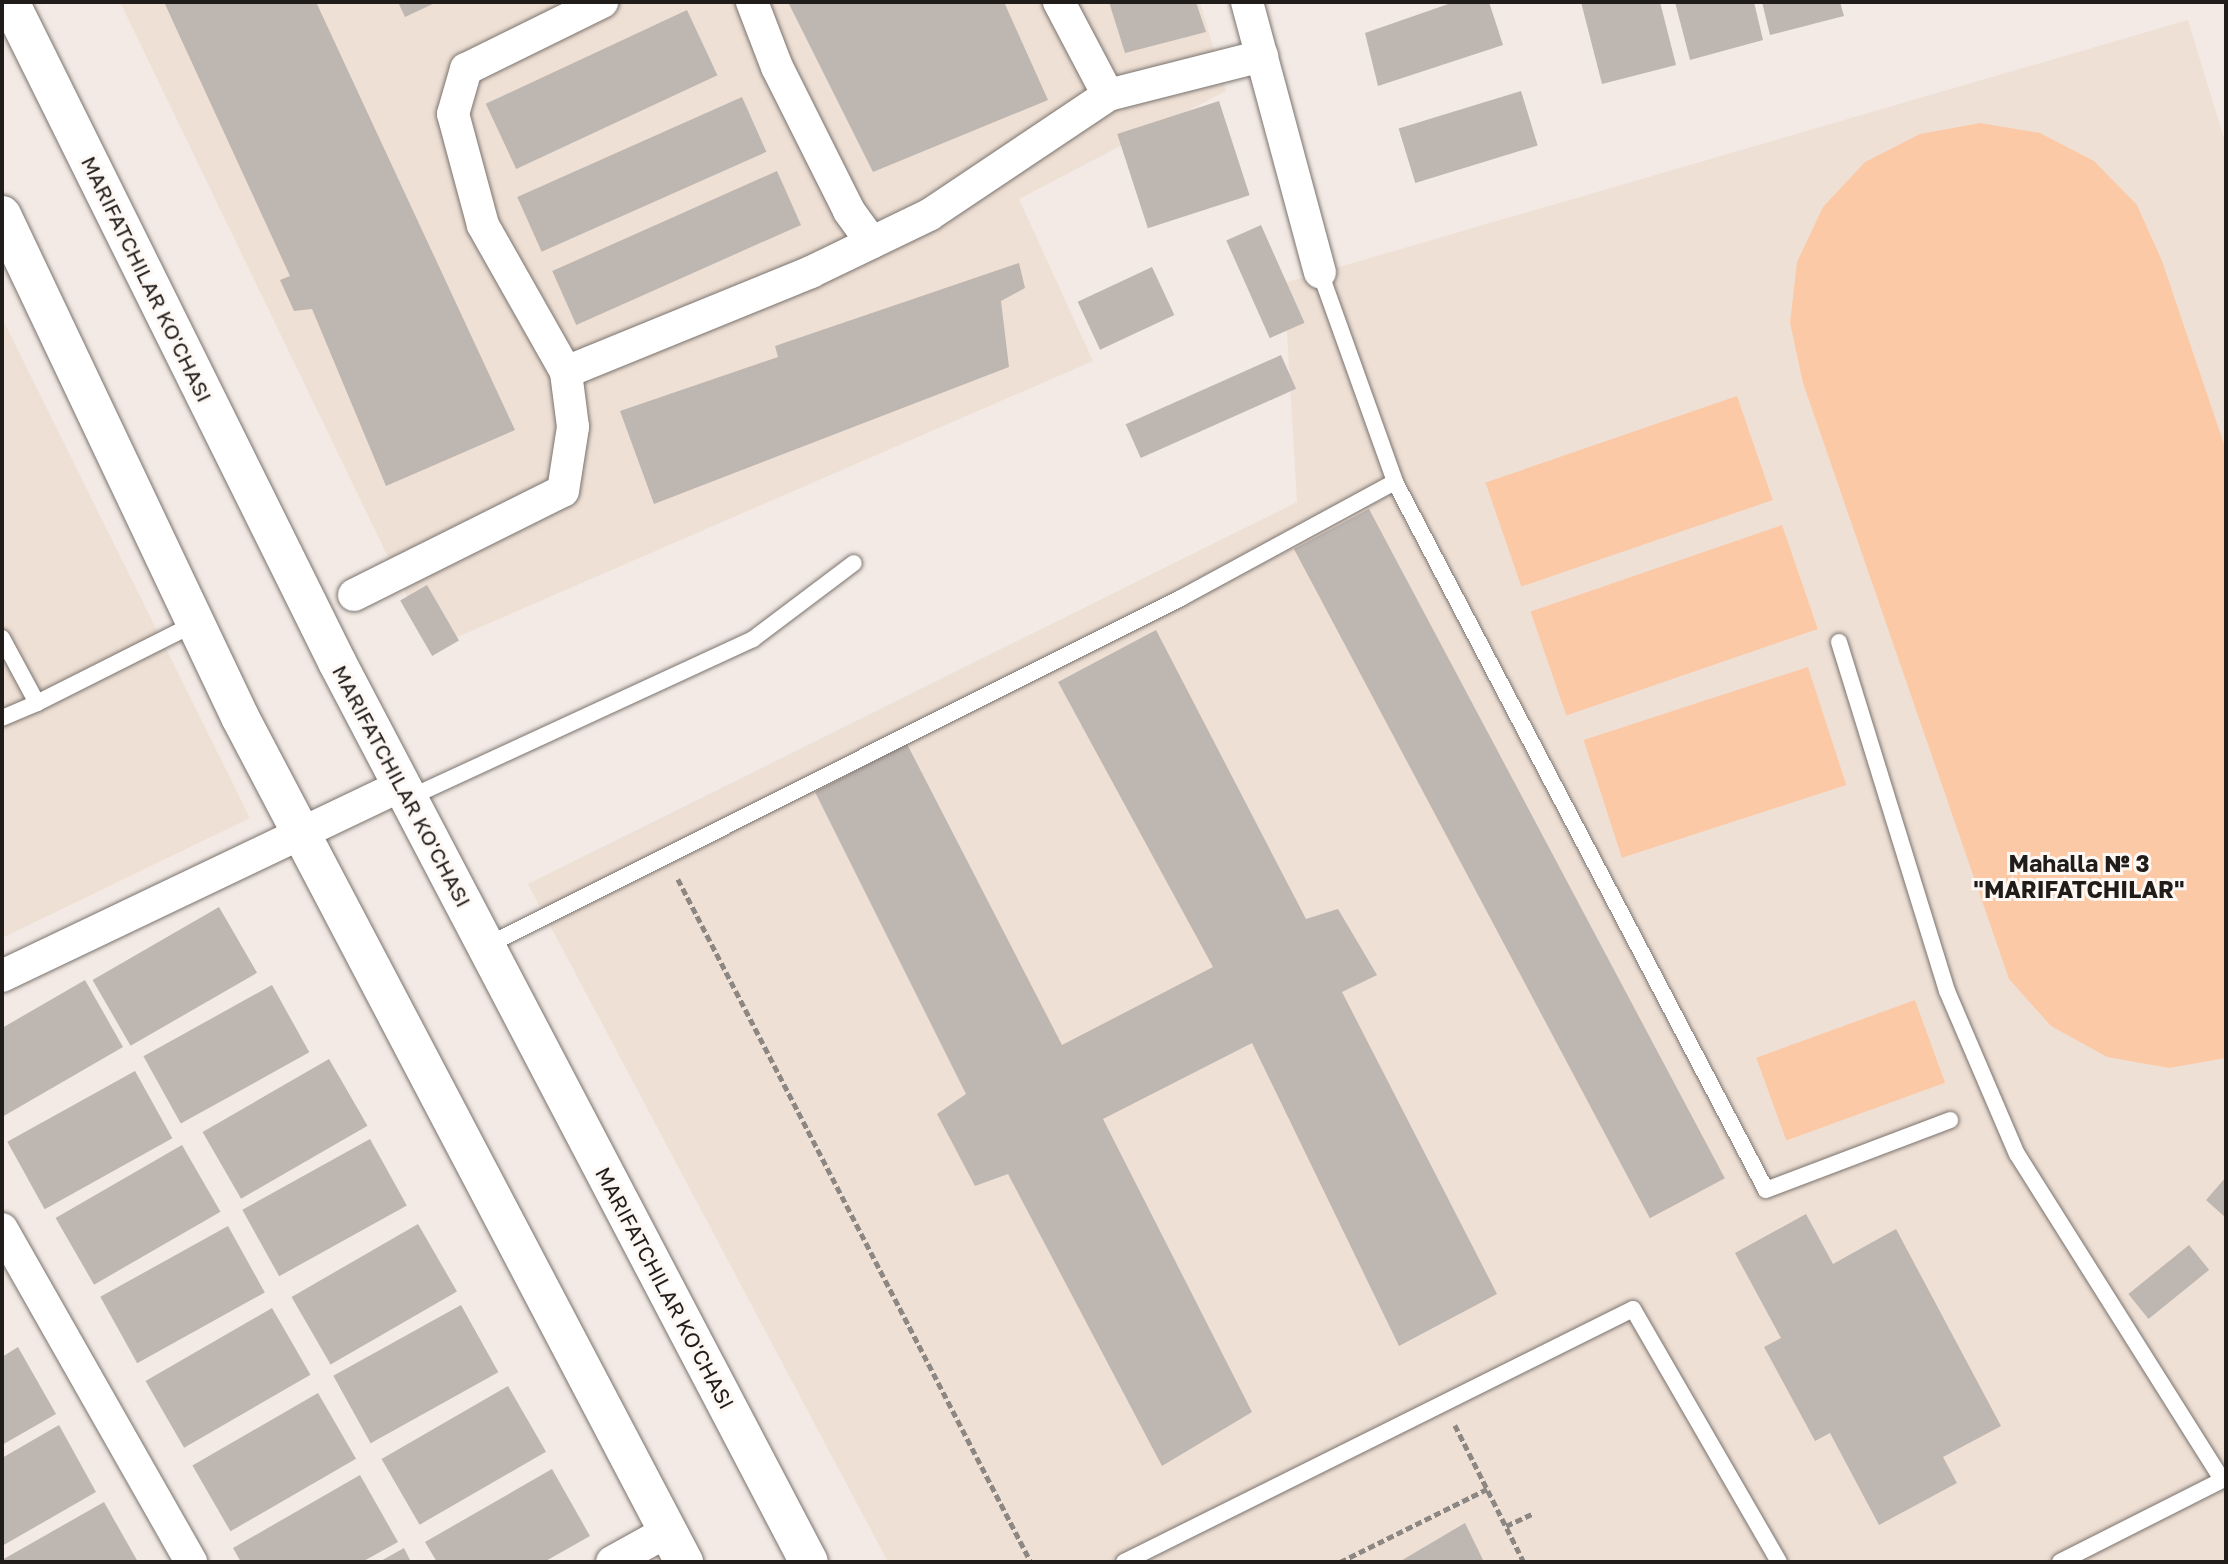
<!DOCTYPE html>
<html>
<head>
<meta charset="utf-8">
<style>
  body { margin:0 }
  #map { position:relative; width:2228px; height:1564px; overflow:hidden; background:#f3eae5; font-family:"Golos Text",sans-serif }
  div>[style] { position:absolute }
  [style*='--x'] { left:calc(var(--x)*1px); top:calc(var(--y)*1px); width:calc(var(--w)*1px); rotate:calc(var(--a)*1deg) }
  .built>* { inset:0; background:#efe0d5 }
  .green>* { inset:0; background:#fcc9a7; transform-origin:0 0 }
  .building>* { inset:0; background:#beb6b1; transform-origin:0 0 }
  .path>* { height:4.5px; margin-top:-2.25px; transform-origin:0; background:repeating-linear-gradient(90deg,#8d8783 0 7px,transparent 0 10.5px) }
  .roads { filter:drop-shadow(0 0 2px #7a736e) drop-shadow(0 0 2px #7a736e) }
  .service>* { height:16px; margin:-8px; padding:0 8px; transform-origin:8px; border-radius:8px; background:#fff }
  .minor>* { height:32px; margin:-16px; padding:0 16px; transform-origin:16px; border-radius:16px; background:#fff }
  .tertiary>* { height:38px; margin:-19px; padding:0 19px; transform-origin:19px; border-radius:19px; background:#fff }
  span { translate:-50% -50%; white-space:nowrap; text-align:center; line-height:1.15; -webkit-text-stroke:6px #fef8f5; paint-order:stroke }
  .street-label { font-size:21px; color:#1f1c1a }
  .neighbourhood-label { font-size:23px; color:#1f1c1a; font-weight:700 }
  .frame { position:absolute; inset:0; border:4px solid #1f1c1a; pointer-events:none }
</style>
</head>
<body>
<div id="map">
  <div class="built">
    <i style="clip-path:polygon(120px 2px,1200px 2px,1226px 91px,1019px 199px,1093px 361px,432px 648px)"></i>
    <i style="clip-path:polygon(2188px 20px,2226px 145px,2226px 1562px,888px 1562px,528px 884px,1297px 502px,1284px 283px)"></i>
    <i style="clip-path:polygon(2px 318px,250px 818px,2px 938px)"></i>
  </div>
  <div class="green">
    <i style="clip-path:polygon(1980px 123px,2040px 133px,2094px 161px,2137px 205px,2162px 261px,2226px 450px,2226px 1058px,2169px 1068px,2107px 1057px,2051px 1026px,2009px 979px,1803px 383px,1790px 323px,1797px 262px,1823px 207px,1865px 162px,1920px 134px)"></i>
    <i style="left:1737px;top:396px;width:110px;height:266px;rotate:71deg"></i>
    <i style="left:1782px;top:525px;width:110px;height:266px;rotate:71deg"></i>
    <i style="left:1808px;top:667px;width:124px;height:236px;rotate:72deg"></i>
    <i style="left:1915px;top:1000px;width:88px;height:169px;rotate:70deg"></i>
  </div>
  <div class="building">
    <i style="clip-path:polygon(164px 2px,316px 2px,515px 430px,386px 486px,312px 309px,294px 311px,280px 280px,290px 276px)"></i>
    <i style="clip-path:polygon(398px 2px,437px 2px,405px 17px)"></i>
    <i style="clip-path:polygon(788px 2px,1004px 2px,1048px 100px,873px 172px)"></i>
    <i style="clip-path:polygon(1109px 2px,1196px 2px,1206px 32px,1125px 53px)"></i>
    <i style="clip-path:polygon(1454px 2px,1489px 2px,1503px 45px,1378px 86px,1365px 33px)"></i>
    <i style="clip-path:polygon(1581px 2px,1660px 2px,1676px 65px,1602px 84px)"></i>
    <i style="clip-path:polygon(1675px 2px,1754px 2px,1763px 40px,1690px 60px)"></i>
    <i style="clip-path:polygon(1762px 2px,1840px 2px,1844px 16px,1770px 35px)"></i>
    <i style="left:687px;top:10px;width:72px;height:222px;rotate:65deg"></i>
    <i style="left:1521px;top:91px;width:57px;height:128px;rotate:73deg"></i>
    <i style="left:742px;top:97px;width:60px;height:246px;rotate:66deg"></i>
    <i style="left:1219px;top:101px;width:99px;height:107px;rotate:72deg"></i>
    <i style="left:777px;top:171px;width:59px;height:246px;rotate:66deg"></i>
    <i style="left:1261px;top:225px;width:107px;height:38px;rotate:66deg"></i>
    <i style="clip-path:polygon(1019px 263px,1025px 288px,1001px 301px,1009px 367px,654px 504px,620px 411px,778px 357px,775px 346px)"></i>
    <i style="left:1152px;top:267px;width:53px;height:82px;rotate:65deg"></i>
    <i style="left:1281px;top:355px;width:37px;height:170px;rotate:66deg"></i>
    <i style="left:1369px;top:509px;width:758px;height:85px;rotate:62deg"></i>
    <i style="left:427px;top:585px;width:64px;height:31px;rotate:60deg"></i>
    <i style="clip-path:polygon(1156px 630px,1306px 919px,1338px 909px,1377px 975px,1342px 992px,1497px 1294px,1399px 1346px,1252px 1043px,1103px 1119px,1252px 1412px,1162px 1466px,1008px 1174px,975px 1186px,937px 1114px,966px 1094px,815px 792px,907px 744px,1062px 1045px,1213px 967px,1058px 682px)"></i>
    <i style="left:219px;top:907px;width:76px;height:146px;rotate:60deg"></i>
    <i style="clip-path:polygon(85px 980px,123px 1047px,2px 1117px,2px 1028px)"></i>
    <i style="left:272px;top:985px;width:77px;height:147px;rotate:61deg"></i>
    <i style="left:329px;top:1059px;width:77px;height:146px;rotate:60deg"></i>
    <i style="left:135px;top:1071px;width:77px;height:146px;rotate:61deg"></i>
    <i style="left:370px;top:1139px;width:76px;height:146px;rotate:61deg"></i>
    <i style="left:182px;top:1145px;width:77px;height:146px;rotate:60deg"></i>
    <i style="clip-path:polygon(2226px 1177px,2226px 1218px,2206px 1200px)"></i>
    <i style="clip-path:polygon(1806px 1214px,1833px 1264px,1896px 1229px,2001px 1426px,1943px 1457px,1957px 1483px,1879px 1525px,1830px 1433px,1815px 1441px,1764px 1347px,1781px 1338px,1735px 1253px)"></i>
    <i style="left:418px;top:1224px;width:78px;height:146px;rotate:60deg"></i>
    <i style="left:228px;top:1226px;width:76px;height:146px;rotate:61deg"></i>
    <i style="left:2189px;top:1245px;width:32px;height:78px;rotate:51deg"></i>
    <i style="left:461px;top:1305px;width:77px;height:146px;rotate:61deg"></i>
    <i style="left:272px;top:1308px;width:77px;height:146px;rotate:60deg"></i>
    <i style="clip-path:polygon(18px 1347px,56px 1414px,2px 1445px,2px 1357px)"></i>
    <i style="left:508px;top:1386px;width:76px;height:146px;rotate:60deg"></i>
    <i style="left:318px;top:1393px;width:76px;height:145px;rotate:60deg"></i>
    <i style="clip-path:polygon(59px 1425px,96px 1492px,2px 1546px,2px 1458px)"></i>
    <i style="clip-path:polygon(552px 1469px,590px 1536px,544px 1562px,437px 1562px,425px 1542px)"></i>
    <i style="clip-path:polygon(360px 1475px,398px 1542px,362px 1562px,241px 1562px,233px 1548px)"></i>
    <i style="clip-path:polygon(104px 1502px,138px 1562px,2px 1562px,2px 1560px)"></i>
    <i style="clip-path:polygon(1465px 1523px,1484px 1562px,1399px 1562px)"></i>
    <i style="clip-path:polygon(404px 1548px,411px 1562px,379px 1562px)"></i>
  </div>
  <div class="path">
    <i style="--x:678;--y:879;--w:769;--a:62.67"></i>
    <i style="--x:1455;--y:1425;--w:153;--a:63.3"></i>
    <i style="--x:1506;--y:1526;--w:29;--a:-25"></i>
    <i style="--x:1340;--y:1562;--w:164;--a:-26.4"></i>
  </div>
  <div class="roads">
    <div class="service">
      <i style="--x:1320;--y:272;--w:223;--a:70.3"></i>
      <i style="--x:1395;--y:482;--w:799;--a:62.34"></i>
      <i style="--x:1766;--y:1190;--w:197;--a:-20.8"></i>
      <i style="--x:2;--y:638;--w:74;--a:61.7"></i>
      <i style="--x:37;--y:703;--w:178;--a:-26.7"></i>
      <i style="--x:1839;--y:642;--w:365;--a:72.8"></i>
      <i style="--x:1947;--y:991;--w:177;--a:66.8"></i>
      <i style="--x:2017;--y:1154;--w:385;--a:57.8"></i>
      <i style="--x:2;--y:718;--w:38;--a:-23"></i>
      <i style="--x:409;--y:798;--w:379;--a:-24.8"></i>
      <i style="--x:753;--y:639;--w:126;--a:-37"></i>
      <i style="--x:486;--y:946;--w:777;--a:-26.6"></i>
      <i style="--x:1181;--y:598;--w:243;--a:-28.5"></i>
      <i style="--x:1124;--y:1562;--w:568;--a:-26.43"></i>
      <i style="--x:1633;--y:1309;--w:292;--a:60"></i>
      <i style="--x:2060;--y:1562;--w:186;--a:-26.8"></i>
    </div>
    <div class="minor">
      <i style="--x:752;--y:2;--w:70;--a:69"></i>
      <i style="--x:777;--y:67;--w:161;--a:63.4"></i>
      <i style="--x:849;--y:211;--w:39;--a:54"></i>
      <i style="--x:1247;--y:2;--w:280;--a:74.9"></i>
      <i style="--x:1108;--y:95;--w:159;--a:-14.2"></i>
      <i style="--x:566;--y:372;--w:169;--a:-119.5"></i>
      <i style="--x:483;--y:225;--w:115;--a:-105.1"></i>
      <i style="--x:453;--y:114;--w:47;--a:-73.9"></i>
      <i style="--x:466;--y:69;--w:152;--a:-26.2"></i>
      <i style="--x:354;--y:595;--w:233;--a:-26.5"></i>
      <i style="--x:563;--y:491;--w:65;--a:-81.1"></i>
      <i style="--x:573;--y:427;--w:55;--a:-97.3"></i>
      <i style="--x:566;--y:372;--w:265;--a:-22.2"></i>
      <i style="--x:811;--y:272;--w:131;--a:-25.8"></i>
      <i style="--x:929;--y:215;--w:216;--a:-33.8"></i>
      <i style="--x:1108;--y:95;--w:105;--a:-117.8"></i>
      <i style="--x:2;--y:976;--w:443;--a:-25.5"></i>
      <i style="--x:2;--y:1229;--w:383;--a:60.4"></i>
      <i style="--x:612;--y:1562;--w:64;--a:-29"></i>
    </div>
    <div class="tertiary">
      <i style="--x:10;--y:2;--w:737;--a:63.64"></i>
      <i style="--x:337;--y:662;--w:1016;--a:62.33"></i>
      <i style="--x:2;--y:215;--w:556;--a:64.63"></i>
      <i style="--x:240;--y:717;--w:955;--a:62.28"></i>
    </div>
  </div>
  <div class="street-label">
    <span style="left:147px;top:279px;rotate:64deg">MARIFATCHILAR KO'CHASI</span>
    <span style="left:402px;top:786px;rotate:62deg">MARIFATCHILAR KO'CHASI</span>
    <span style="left:665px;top:1288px;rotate:62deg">MARIFATCHILAR KO'CHASI</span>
  </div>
  <div class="neighbourhood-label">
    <span style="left:2079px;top:876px">Mahalla № 3<br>"MARIFATCHILAR"</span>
  </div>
  <div class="frame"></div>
</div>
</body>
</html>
